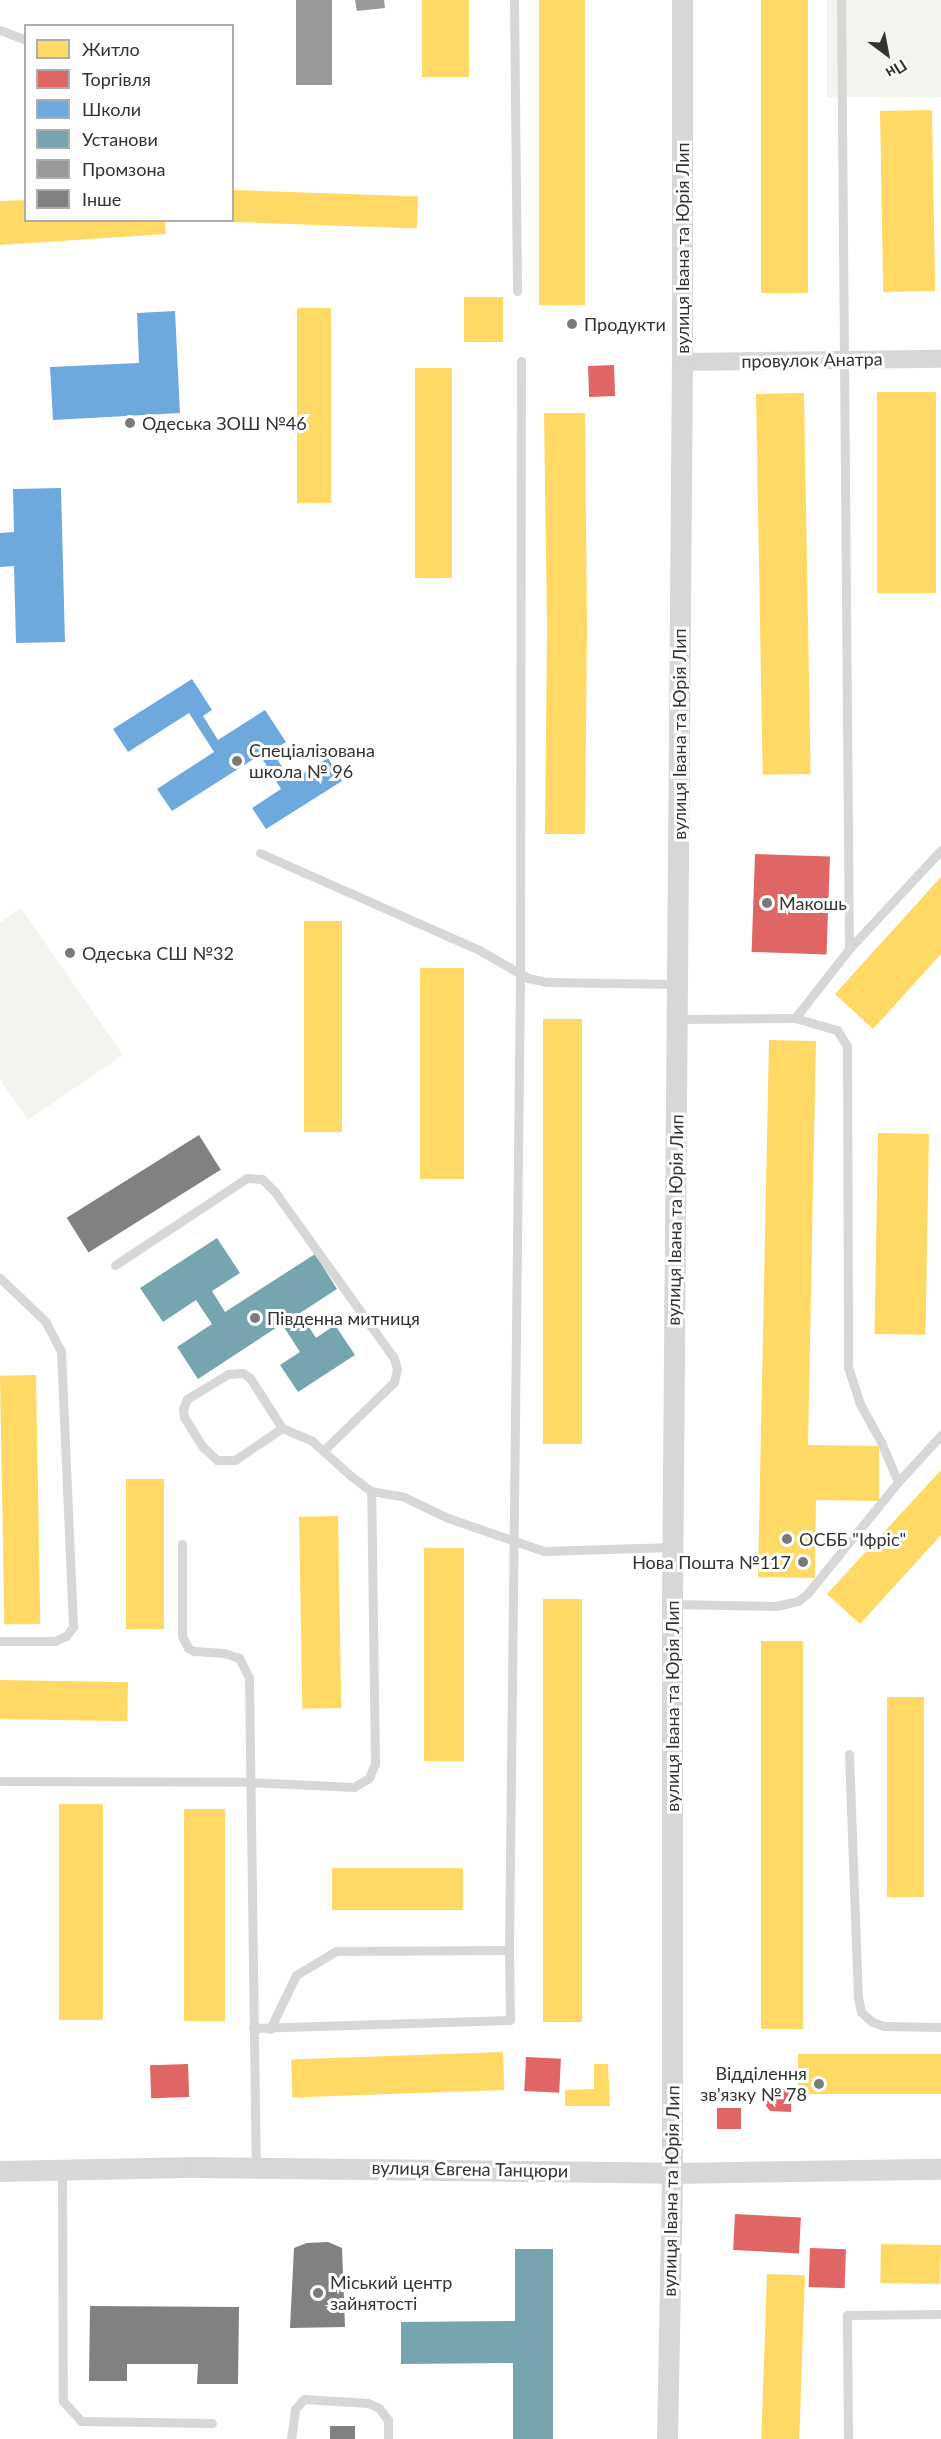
<!DOCTYPE html>
<html>
<head>
<meta charset="utf-8">
<style>
  body { margin:0 }
  #map { position:relative; width:941px; height:2439px; overflow:hidden; background:#fff; font-family:Lato,sans-serif }
  div>[style] { position:absolute }
  [style*='--x'] { left:calc(var(--x)*1px); top:calc(var(--y)*1px); width:calc(var(--w)*1px); rotate:calc(var(--a)*1deg) }
  .green>* { inset:0; background:#f1f5ed; transform-origin:0 0 }
  .homes>* { inset:0; background:#ffd966; transform-origin:0 0 }
  .shops>* { inset:0; background:#e06666; transform-origin:0 0 }
  .schools>* { inset:0; background:#6fa8dc }
  .public>* { inset:0; background:#76a5af }
  .industry>* { inset:0; background:#999; transform-origin:0 0 }
  .building>* { inset:0; background:#818181; transform-origin:0 0 }
  .service>* { height:9px; margin:-4.5px; padding:0 4.5px; transform-origin:4.5px; border-radius:4.5px; background:#d7d7d7 }
  .minor>* { height:18px; margin:-9px; padding:0 9px; transform-origin:9px; border-radius:9px; background:#d7d7d7 }
  .tertiary>* { height:21px; margin:-10.5px; padding:0 10.5px; transform-origin:10.5px; border-radius:10.5px; background:#d7d7d7 }
  .dots>* { width:16px; height:16px; translate:-50% -50%; box-sizing:border-box; border:3px solid #fff; border-radius:50% }
  span { translate:-50% -50%; white-space:nowrap; text-align:center; line-height:1.15; -webkit-text-stroke:6px #fff; paint-order:stroke }
  .street-label { font-size:18px; color:#333 }
  .poi-label { font-size:18px; color:#333 }
  .left { translate:0 -50%; text-align:left }
  .right { translate:-100% -50%; text-align:right }
  .legend { position:absolute; left:24px; top:24px; width:210px; height:198px; box-sizing:border-box; background:#fff; border:2px solid #adadad; margin:0; padding:8px 10px; list-style:none; font-size:18px; color:#333 }
  .legend li { display:flex; align-items:center; gap:12px; height:30px }
  .legend b { width:30px; border:2px solid #adadad }
  .north { position:absolute; left:857px; top:24px; width:60px; height:60px; -webkit-text-stroke:4px #fff; paint-order:stroke; rotate:148deg; font-size:16px; font-weight:700; line-height:24px; text-align:center; color:#333 }
  .north::after { content:''; display:block; margin:auto; width:21px; height:27px; background:#333; clip-path:polygon(50% 0,100% 100%,50% 72%,0 100%) }
</style>
</head>
<body>
<div id="map">
  <div class="green">
    <i style="left:827px;top:0;width:114px;height:97px"></i>
    <i style="clip-path:polygon(21px 908px,123px 1055px,28px 1120px,0 1080px,0 923px)"></i>
  </div>
  <div class="homes">
    <i style="left:422px;top:0;width:47px;height:77px"></i>
    <i style="left:539px;top:0;width:46px;height:305px"></i>
    <i style="left:761px;top:0;width:47px;height:293px"></i>
    <i style="left:932px;top:110px;width:181px;height:52px;rotate:89deg"></i>
    <i style="left:232px;top:190px;width:186px;height:32px;rotate:2deg"></i>
    <i style="clip-path:polygon(26px 200px,26px 220px,165px 220px,166px 234px,0 245px,0 201px)"></i>
    <i style="left:464px;top:297px;width:39px;height:45px"></i>
    <i style="left:297px;top:308px;width:34px;height:195px"></i>
    <i style="left:415px;top:368px;width:37px;height:210px"></i>
    <i style="left:936px;top:392px;width:201px;height:59px;rotate:90deg"></i>
    <i style="left:804px;top:393px;width:381px;height:48px;rotate:89deg"></i>
    <i style="clip-path:polygon(544px 413px,585px 413px,587px 627px,585px 834px,545px 834px,547px 628px)"></i>
    <i style="clip-path:polygon(941px 877px,941px 954px,873px 1029px,835px 994px)"></i>
    <i style="left:304px;top:921px;width:38px;height:211px"></i>
    <i style="left:464px;top:968px;width:211px;height:44px;rotate:90deg"></i>
    <i style="left:582px;top:1019px;width:425px;height:39px;rotate:90deg"></i>
    <i style="clip-path:polygon(769px 1040px,816px 1041px,808px 1445px,879px 1446px,879px 1501px,816px 1500px,815px 1578px,758px 1577px)"></i>
    <i style="left:878px;top:1133px;width:51px;height:201px;rotate:1deg"></i>
    <i style="left:36px;top:1375px;width:249px;height:36px;rotate:89deg"></i>
    <i style="clip-path:polygon(941px 1470px,941px 1535px,860px 1624px,827px 1594px)"></i>
    <i style="left:164px;top:1479px;width:150px;height:38px;rotate:90deg"></i>
    <i style="left:338px;top:1516px;width:192px;height:39px;rotate:89deg"></i>
    <i style="left:424px;top:1548px;width:40px;height:213px"></i>
    <i style="left:543px;top:1599px;width:39px;height:423px"></i>
    <i style="left:761px;top:1641px;width:42px;height:388px"></i>
    <i style="left:0;top:1680px;width:128px;height:39px;rotate:1deg"></i>
    <i style="left:887px;top:1697px;width:37px;height:200px"></i>
    <i style="left:59px;top:1804px;width:44px;height:216px"></i>
    <i style="left:184px;top:1809px;width:41px;height:212px"></i>
    <i style="left:463px;top:1868px;width:42px;height:131px;rotate:90deg"></i>
    <i style="left:503px;top:2052px;width:38px;height:212px;rotate:88deg"></i>
    <i style="left:798px;top:2054px;width:143px;height:40px"></i>
    <i style="clip-path:polygon(594px 2064px,608px 2064px,610px 2106px,565px 2106px,565px 2090px,594px 2089px)"></i>
    <i style="left:881px;top:2244px;width:60px;height:39px;rotate:1deg"></i>
    <i style="left:767px;top:2274px;width:38px;height:165px;rotate:2deg"></i>
  </div>
  <div class="shops">
    <i style="left:614px;top:365px;width:31px;height:26px;rotate:88deg"></i>
    <i style="left:755px;top:854px;width:75px;height:98px;rotate:2deg"></i>
    <i style="left:526px;top:2057px;width:35px;height:34px;rotate:3deg"></i>
    <i style="left:188px;top:2064px;width:33px;height:38px;rotate:88deg"></i>
    <i style="clip-path:polygon(767px 2089px,792px 2089px,791px 2112px,770px 2111px,766px 2106px)"></i>
    <i style="left:717px;top:2108px;width:24px;height:21px"></i>
    <i style="left:735px;top:2214px;width:66px;height:36px;rotate:3deg"></i>
    <i style="left:810px;top:2248px;width:36px;height:39px;rotate:2deg"></i>
  </div>
  <div class="schools">
    <i style="clip-path:polygon(175px 311px,180px 413px,53px 420px,50px 367px,139px 363px,137px 313px)"></i>
    <i style="clip-path:polygon(61px 488px,65px 642px,16px 643px,14px 566px,0 567px,0 533px,14px 532px,13px 489px)"></i>
    <i style="clip-path:polygon(192px 679px,212px 710px,203px 716px,218px 740px,265px 710px,286px 742px,272px 751px,291px 781px,328px 758px,342px 781px,266px 829px,252px 808px,281px 789px,260px 755px,172px 811px,157px 789px,214px 752px,189px 713px,128px 752px,113px 729px)"></i>
  </div>
  <div class="public">
    <i style="clip-path:polygon(217px 1238px,240px 1273px,212px 1291px,225px 1312px,315px 1254px,337px 1289px,300px 1313px,316px 1338px,335px 1325px,355px 1355px,298px 1392px,280px 1365px,300px 1352px,282px 1324px,198px 1379px,177px 1347px,212px 1324px,196px 1300px,163px 1322px,140px 1288px)"></i>
    <i style="clip-path:polygon(515px 2249px,553px 2249px,553px 2439px,513px 2439px,513px 2363px,401px 2364px,401px 2322px,515px 2321px)"></i>
  </div>
  <div class="industry">
    <i style="left:296px;top:0;width:36px;height:85px"></i>
    <i style="clip-path:polygon(355px 0,384px 0,385px 8px,357px 11px)"></i>
  </div>
  <div class="building">
    <i style="left:199px;top:1135px;width:41px;height:156px;rotate:58deg"></i>
    <i style="clip-path:polygon(328px 2242px,342px 2248px,345px 2327px,290px 2328px,294px 2248px,307px 2243px)"></i>
    <i style="clip-path:polygon(90px 2306px,239px 2307px,238px 2384px,197px 2384px,198px 2364px,127px 2364px,127px 2381px,89px 2381px)"></i>
    <i style="left:330px;top:2426px;width:25px;height:13px"></i>
  </div>
  <div class="service">
    <i style="--x:514;--y:0;--w:291;--a:89.4"></i>
    <i style="--x:841;--y:0;--w:949;--a:89.52"></i>
    <i style="--x:0;--y:30;--w:28;--a:21"></i>
    <i style="--x:260;--y:853;--w:240;--a:23.9"></i>
    <i style="--x:479;--y:950;--w:56;--a:29.7"></i>
    <i style="--x:528;--y:978;--w:19;--a:12"></i>
    <i style="--x:547;--y:982;--w:130;--a:0.9"></i>
    <i style="--x:795;--y:1018;--w:88;--a:-52"></i>
    <i style="--x:849;--y:949;--w:135;--a:-47.1"></i>
    <i style="--x:677;--y:1019;--w:118;--a:-0.5"></i>
    <i style="--x:795;--y:1018;--w:44;--a:15.9"></i>
    <i style="--x:837;--y:1030;--w:19;--a:58"></i>
    <i style="--x:847;--y:1046;--w:321;--a:89.8"></i>
    <i style="--x:848;--y:1367;--w:39;--a:72"></i>
    <i style="--x:860;--y:1404;--w:43;--a:61.1"></i>
    <i style="--x:881;--y:1442;--w:43;--a:67"></i>
    <i style="--x:115;--y:1265;--w:158;--a:-33.4"></i>
    <i style="--x:247;--y:1178;--w:15;--a:4"></i>
    <i style="--x:262;--y:1179;--w:18;--a:45"></i>
    <i style="--x:275;--y:1192;--w:204;--a:54.4"></i>
    <i style="--x:394;--y:1358;--w:11;--a:75"></i>
    <i style="--x:397;--y:1369;--w:13;--a:103"></i>
    <i style="--x:394;--y:1382;--w:99;--a:135.8"></i>
    <i style="--x:0;--y:1278;--w:62;--a:43.7"></i>
    <i style="--x:45;--y:1321;--w:34;--a:62"></i>
    <i style="--x:61;--y:1351;--w:276;--a:87.5"></i>
    <i style="--x:73;--y:1627;--w:11;--a:128"></i>
    <i style="--x:66;--y:1636;--w:12;--a:156"></i>
    <i style="--x:55;--y:1641;--w:55;--a:180"></i>
    <i style="--x:282;--y:1428;--w:59;--a:-122.6"></i>
    <i style="--x:250;--y:1378;--w:9;--a:-144"></i>
    <i style="--x:243;--y:1373;--w:15;--a:176"></i>
    <i style="--x:228;--y:1374;--w:48;--a:148.6"></i>
    <i style="--x:187;--y:1399;--w:11;--a:112"></i>
    <i style="--x:183;--y:1409;--w:8;--a:83"></i>
    <i style="--x:184;--y:1417;--w:36;--a:58"></i>
    <i style="--x:203;--y:1447;--w:19;--a:43"></i>
    <i style="--x:217;--y:1460;--w:18;--a:0"></i>
    <i style="--x:235;--y:1460;--w:57;--a:-34.2"></i>
    <i style="--x:282;--y:1428;--w:33;--a:23"></i>
    <i style="--x:312;--y:1441;--w:52;--a:41.9"></i>
    <i style="--x:351;--y:1476;--w:25;--a:37"></i>
    <i style="--x:371;--y:1491;--w:34;--a:10"></i>
    <i style="--x:404;--y:1497;--w:49;--a:25.5"></i>
    <i style="--x:448;--y:1518;--w:102;--a:19"></i>
    <i style="--x:544;--y:1551;--w:128;--a:-1.8"></i>
    <i style="--x:182;--y:1544;--w:92;--a:90"></i>
    <i style="--x:182;--y:1636;--w:13;--a:63"></i>
    <i style="--x:188;--y:1648;--w:7;--a:27"></i>
    <i style="--x:194;--y:1651;--w:30;--a:4"></i>
    <i style="--x:224;--y:1653;--w:16;--a:18"></i>
    <i style="--x:239;--y:1658;--w:22;--a:63"></i>
    <i style="--x:249;--y:1678;--w:489;--a:89.2"></i>
    <i style="--x:672;--y:1604;--w:104;--a:1.1"></i>
    <i style="--x:776;--y:1606;--w:23;--a:-13"></i>
    <i style="--x:798;--y:1601;--w:11;--a:-38"></i>
    <i style="--x:807;--y:1594;--w:144;--a:-50.9"></i>
    <i style="--x:898;--y:1482;--w:64;--a:-47.5"></i>
    <i style="--x:849;--y:1754;--w:243;--a:87.9"></i>
    <i style="--x:858;--y:1997;--w:15;--a:79"></i>
    <i style="--x:861;--y:2012;--w:15;--a:42"></i>
    <i style="--x:872;--y:2022;--w:13;--a:18"></i>
    <i style="--x:884;--y:2026;--w:57;--a:1"></i>
    <i style="--x:0;--y:1781;--w:250;--a:0.2"></i>
    <i style="--x:250;--y:1782;--w:104;--a:2.8"></i>
    <i style="--x:354;--y:1787;--w:17;--a:-31"></i>
    <i style="--x:369;--y:1778;--w:16;--a:-68"></i>
    <i style="--x:375;--y:1763;--w:272;--a:-90.8"></i>
    <i style="--x:253;--y:2028;--w:257;--a:-1.8"></i>
    <i style="--x:510;--y:2020;--w:70;--a:-90.8"></i>
    <i style="--x:509;--y:1950;--w:977;--a:-89.35"></i>
    <i style="--x:520;--y:973;--w:612;--a:-89.91"></i>
    <i style="--x:270;--y:2029;--w:60;--a:-64.3"></i>
    <i style="--x:296;--y:1975;--w:47;--a:-31"></i>
    <i style="--x:336;--y:1951;--w:173;--a:-0.3"></i>
    <i style="--x:62;--y:2171;--w:230;--a:89.8"></i>
    <i style="--x:63;--y:2401;--w:27;--a:48"></i>
    <i style="--x:81;--y:2421;--w:131;--a:0.9"></i>
    <i style="--x:291;--y:2439;--w:30;--a:-82"></i>
    <i style="--x:295;--y:2409;--w:13;--a:-48"></i>
    <i style="--x:304;--y:2399;--w:64;--a:3.6"></i>
    <i style="--x:368;--y:2403;--w:12;--a:24"></i>
    <i style="--x:379;--y:2408;--w:15;--a:53"></i>
    <i style="--x:388;--y:2420;--w:19;--a:90"></i>
    <i style="--x:848;--y:2439;--w:124;--a:-90.5"></i>
    <i style="--x:847;--y:2315;--w:94;--a:-0.6"></i>
  </div>
  <div class="minor">
    <i style="--x:682;--y:362;--w:259;--a:-0.7"></i>
  </div>
  <div class="tertiary">
    <i style="--x:0;--y:2171;--w:197;--a:-1.2"></i>
    <i style="--x:197;--y:2167;--w:475;--a:0.7"></i>
    <i style="--x:672;--y:2173;--w:269;--a:-0.9"></i>
    <i style="--x:667;--y:2439;--w:266;--a:-88.9"></i>
    <i style="--x:672;--y:2173;--w:569;--a:-90"></i>
    <i style="--x:672;--y:1604;--w:1242;--a:-89.54"></i>
    <i style="--x:682;--y:362;--w:362;--a:-90"></i>
  </div>
  <div class="dots">
    <i style="left:572px;top:324px;background:#7a7a7a"></i>
    <i style="left:130px;top:423px;background:#7a7a7a"></i>
    <i style="left:237px;top:761px;background:#7a7a7a"></i>
    <i style="left:767px;top:903px;background:#7a7a7a"></i>
    <i style="left:70px;top:953px;background:#7a7a7a"></i>
    <i style="left:255px;top:1318px;background:#7a7a7a"></i>
    <i style="left:787px;top:1539px;background:#7a7a7a"></i>
    <i style="left:803px;top:1562px;background:#7a7a7a"></i>
    <i style="left:819px;top:2084px;background:#7a7a7a"></i>
    <i style="left:318px;top:2293px;background:#7a7a7a"></i>
  </div>
  <div class="street-label">
    <span style="left:682px;top:248px;rotate:-90deg">вулиця Івана та Юрія Лип</span>
    <span style="left:812px;top:360px;rotate:-1deg">провулок Анатра</span>
    <span style="left:679px;top:734px;rotate:-90deg">вулиця Івана та Юрія Лип</span>
    <span style="left:675px;top:1220px;rotate:-89deg">вулиця Івана та Юрія Лип</span>
    <span style="left:672px;top:1706px;rotate:-90deg">вулиця Івана та Юрія Лип</span>
    <span style="left:470px;top:2169px;rotate:1deg">вулиця Євгена Танцюри</span>
    <span style="left:671px;top:2191px;rotate:-89deg">вулиця Івана та Юрія Лип</span>
  </div>
  <div class="poi-label">
    <span class="left" style="left:584px;top:324px">Продукти</span>
    <span class="left" style="left:142px;top:423px">Одеська ЗОШ №46</span>
    <span class="left" style="left:249px;top:761px">Спеціалізована<br>школа № 96</span>
    <span class="left" style="left:779px;top:903px">Макошь</span>
    <span class="left" style="left:82px;top:953px">Одеська СШ №32</span>
    <span class="left" style="left:267px;top:1318px">Південна митниця</span>
    <span class="left" style="left:799px;top:1539px">ОСББ "Іфріс"</span>
    <span class="right" style="left:791px;top:1562px">Нова Пошта №117</span>
    <span class="right" style="left:807px;top:2084px">Відділення<br>зв'язку № 78</span>
    <span class="left" style="left:330px;top:2293px">Міський центр<br>зайнятості</span>
  </div>
  <ul class="legend">
  <li><b style="height:16px;background:#ffd966"></b>Житло</li>
  <li><b style="height:16px;background:#e06666"></b>Торгівля</li>
  <li><b style="height:16px;background:#6fa8dc"></b>Школи</li>
  <li><b style="height:16px;background:#76a5af"></b>Установи</li>
  <li><b style="height:16px;background:#999"></b>Промзона</li>
  <li><b style="height:16px;background:#818181"></b>Інше</li>
  </ul>
  <div class="north">Пн</div>
</div>
</body>
</html>
